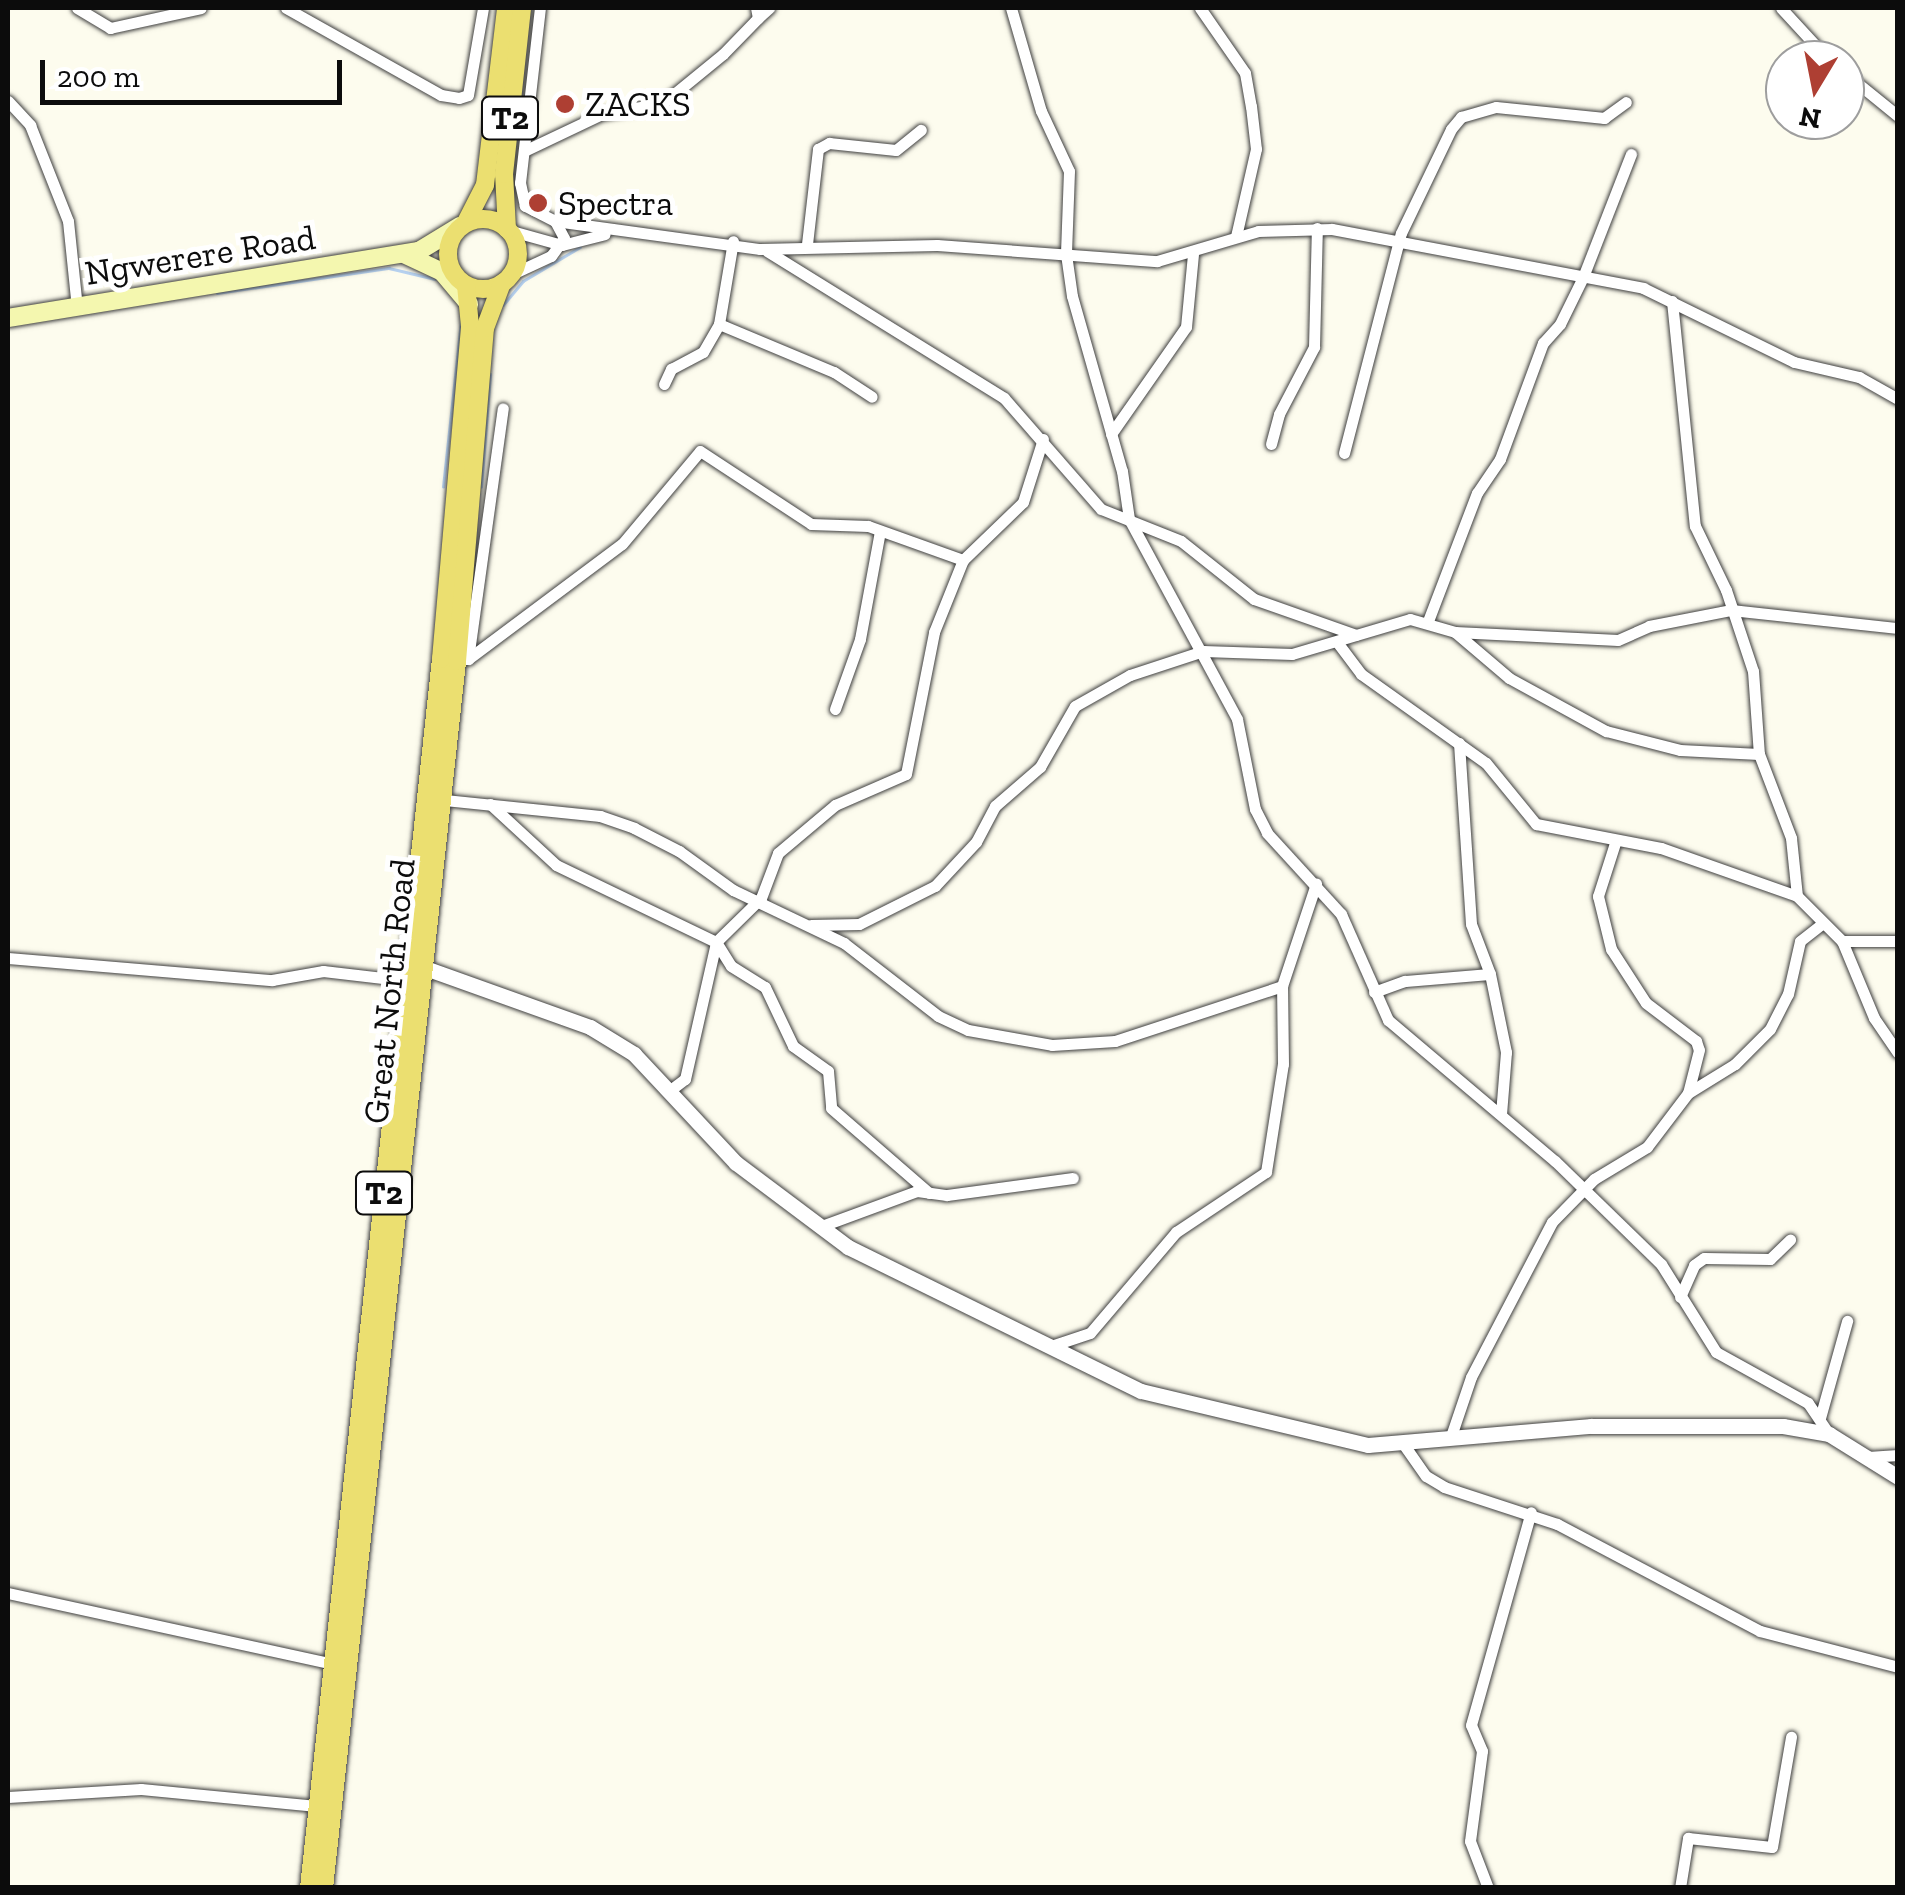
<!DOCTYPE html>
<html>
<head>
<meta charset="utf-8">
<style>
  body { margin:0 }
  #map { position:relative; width:1905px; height:1895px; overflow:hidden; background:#fdfcee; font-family:"Zilla Slab",serif }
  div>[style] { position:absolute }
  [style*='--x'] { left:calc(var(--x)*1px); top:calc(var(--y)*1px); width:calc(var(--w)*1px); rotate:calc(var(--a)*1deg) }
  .stream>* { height:2.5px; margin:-1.25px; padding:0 1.25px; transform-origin:1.25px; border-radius:1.25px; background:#b7d2f0 }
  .roads { filter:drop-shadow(0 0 2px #3f3f3f) drop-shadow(0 0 2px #3f3f3f) }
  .minor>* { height:11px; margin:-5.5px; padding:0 5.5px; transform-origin:5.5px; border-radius:5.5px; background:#fff }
  .tertiary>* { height:15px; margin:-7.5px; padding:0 7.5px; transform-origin:7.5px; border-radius:7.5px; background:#fff }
  .secondary>* { height:18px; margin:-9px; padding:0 9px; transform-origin:9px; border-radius:9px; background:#f4f7af }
  .primary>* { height:18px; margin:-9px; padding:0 9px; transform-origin:9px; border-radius:9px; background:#ebdf70 }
  .primary>.ring { margin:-9px; padding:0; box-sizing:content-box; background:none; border:18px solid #ebdf70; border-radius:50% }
  .dots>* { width:28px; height:28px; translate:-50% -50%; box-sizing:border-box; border:5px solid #fff; border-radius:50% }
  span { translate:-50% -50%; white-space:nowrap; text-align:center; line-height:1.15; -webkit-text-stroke:10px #fff; paint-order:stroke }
  .shield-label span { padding:2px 8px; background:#fff; border:2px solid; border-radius:8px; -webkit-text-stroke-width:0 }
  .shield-label { font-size:32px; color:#0c0c0c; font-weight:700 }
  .poi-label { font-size:35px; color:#0c0c0c }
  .left { translate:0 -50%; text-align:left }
  .street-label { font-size:35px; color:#0c0c0c }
  .frame { position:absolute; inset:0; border:10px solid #0c0c0c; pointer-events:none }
  .north { position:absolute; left:1765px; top:40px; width:100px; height:100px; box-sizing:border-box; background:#fff; border:2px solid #9e9e9e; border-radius:50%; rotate:190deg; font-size:28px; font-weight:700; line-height:40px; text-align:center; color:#0c0c0c }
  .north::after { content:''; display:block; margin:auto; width:35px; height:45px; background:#ae3f33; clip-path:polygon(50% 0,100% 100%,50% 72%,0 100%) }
  .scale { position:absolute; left:40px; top:60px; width:302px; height:45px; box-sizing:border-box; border:5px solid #0c0c0c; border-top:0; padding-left:12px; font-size:30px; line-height:35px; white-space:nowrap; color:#0c0c0c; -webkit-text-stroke:8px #fff; paint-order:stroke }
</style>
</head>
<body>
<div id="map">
  <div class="stream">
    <i style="--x:217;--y:293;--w:174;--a:-8.3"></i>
    <i style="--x:389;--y:268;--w:47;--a:13.4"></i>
    <i style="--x:503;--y:305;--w:31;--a:-50"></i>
    <i style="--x:523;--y:281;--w:66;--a:-30.8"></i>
    <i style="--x:443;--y:487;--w:167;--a:-83.8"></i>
    <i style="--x:481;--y:487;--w:113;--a:-85.4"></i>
  </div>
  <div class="roads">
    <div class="minor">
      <i style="--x:77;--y:8;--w:39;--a:31"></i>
      <i style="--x:110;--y:28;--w:93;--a:-12.4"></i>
      <i style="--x:286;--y:8;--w:178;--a:29.3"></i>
      <i style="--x:441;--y:95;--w:18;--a:9"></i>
      <i style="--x:459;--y:98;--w:9;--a:-18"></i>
      <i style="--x:468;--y:95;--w:88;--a:-80.2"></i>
      <i style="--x:1011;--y:8;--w:107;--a:73.8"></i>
      <i style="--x:1041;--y:111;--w:66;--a:65"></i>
      <i style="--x:1069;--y:171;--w:83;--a:92.1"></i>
      <i style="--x:1066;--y:254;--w:42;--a:81.9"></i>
      <i style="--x:1072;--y:296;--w:182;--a:74.1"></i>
      <i style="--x:1122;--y:471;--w:49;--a:81.7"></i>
      <i style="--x:1129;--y:519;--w:227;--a:61.6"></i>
      <i style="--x:1237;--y:719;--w:92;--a:78.7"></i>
      <i style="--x:1255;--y:809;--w:27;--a:63"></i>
      <i style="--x:1267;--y:833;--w:110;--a:47.6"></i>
      <i style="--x:1341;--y:914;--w:116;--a:66.1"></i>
      <i style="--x:1388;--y:1020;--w:219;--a:40.2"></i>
      <i style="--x:1555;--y:1161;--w:148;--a:44.2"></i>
      <i style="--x:1661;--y:1264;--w:104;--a:58"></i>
      <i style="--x:1716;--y:1352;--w:105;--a:29"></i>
      <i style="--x:1808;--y:1403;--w:37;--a:56"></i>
      <i style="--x:1200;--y:8;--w:79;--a:55.3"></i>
      <i style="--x:1245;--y:73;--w:34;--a:80"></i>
      <i style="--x:1251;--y:106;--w:43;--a:83.4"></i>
      <i style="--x:1256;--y:149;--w:89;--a:102.9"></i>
      <i style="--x:1781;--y:8;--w:71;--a:47.3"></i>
      <i style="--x:758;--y:18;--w:15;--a:-42"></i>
      <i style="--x:1845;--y:73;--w:68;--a:39.1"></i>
      <i style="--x:8;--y:101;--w:33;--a:47"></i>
      <i style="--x:30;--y:125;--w:103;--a:68.4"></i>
      <i style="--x:68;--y:221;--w:87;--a:84.1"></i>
      <i style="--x:524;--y:151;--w:86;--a:-25.4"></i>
      <i style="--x:602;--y:114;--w:62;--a:-10.2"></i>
      <i style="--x:663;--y:103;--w:77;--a:-39.2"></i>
      <i style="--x:723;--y:54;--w:50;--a:-45.8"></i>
      <i style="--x:758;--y:18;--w:10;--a:-101"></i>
      <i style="--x:555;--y:221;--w:207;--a:7.8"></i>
      <i style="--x:760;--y:249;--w:177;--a:-1.3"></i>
      <i style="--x:937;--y:245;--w:221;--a:4.2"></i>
      <i style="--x:1157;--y:261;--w:105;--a:-16.5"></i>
      <i style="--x:1258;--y:231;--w:74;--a:-1.5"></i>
      <i style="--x:1332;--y:229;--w:317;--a:10.7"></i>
      <i style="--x:1643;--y:288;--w:168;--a:26.1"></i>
      <i style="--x:1794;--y:362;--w:67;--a:13"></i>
      <i style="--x:1859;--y:377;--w:45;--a:29.4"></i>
      <i style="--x:508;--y:230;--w:56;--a:15.5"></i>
      <i style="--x:562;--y:245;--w:44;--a:-14.3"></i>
      <i style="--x:807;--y:244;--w:96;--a:-83.4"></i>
      <i style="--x:818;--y:149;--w:13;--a:-29"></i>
      <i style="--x:829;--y:143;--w:67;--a:6"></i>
      <i style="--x:896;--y:150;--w:32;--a:-39"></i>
      <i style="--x:767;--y:251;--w:279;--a:31.8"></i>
      <i style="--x:1004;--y:398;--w:147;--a:48.9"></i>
      <i style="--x:1101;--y:509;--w:86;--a:21.8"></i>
      <i style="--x:1181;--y:541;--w:93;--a:38.5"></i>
      <i style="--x:1254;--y:599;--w:108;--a:19.4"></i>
      <i style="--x:510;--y:275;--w:45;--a:-24.9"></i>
      <i style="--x:551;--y:256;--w:22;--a:-54"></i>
      <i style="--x:564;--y:238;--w:19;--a:-118"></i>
      <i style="--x:555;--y:221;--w:34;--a:-153"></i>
      <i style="--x:525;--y:206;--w:24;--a:-102"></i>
      <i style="--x:520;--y:183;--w:176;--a:-83.5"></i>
      <i style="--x:1672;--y:301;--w:226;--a:84.2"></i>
      <i style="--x:1695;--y:526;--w:71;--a:64.2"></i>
      <i style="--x:1726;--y:590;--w:85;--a:71.6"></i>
      <i style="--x:1753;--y:671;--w:83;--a:85.9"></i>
      <i style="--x:1759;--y:754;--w:90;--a:69.1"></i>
      <i style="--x:1791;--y:838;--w:58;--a:84.1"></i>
      <i style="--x:1797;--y:896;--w:64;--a:45"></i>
      <i style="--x:1842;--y:941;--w:83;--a:67.4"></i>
      <i style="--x:1874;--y:1018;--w:42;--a:55.6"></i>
      <i style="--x:719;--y:324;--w:125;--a:22.7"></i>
      <i style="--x:834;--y:372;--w:45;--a:33.3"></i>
      <i style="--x:664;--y:384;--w:17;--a:-65"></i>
      <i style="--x:671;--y:369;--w:36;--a:-28"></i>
      <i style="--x:703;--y:352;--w:32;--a:-60"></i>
      <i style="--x:719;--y:324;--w:84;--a:-80.4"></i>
      <i style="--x:1111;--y:434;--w:131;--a:-55"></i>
      <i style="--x:1186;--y:327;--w:73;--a:-84.5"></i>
      <i style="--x:1271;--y:444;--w:31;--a:-75"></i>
      <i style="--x:1279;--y:414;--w:76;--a:-62.4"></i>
      <i style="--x:1314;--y:347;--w:119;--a:-88.6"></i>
      <i style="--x:1344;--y:453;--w:227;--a:-75.5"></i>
      <i style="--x:1401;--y:233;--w:115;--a:-64.3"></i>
      <i style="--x:1451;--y:129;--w:16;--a:-50"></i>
      <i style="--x:1461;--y:117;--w:36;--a:-16"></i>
      <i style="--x:1496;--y:107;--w:109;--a:5.8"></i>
      <i style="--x:1604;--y:118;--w:27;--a:-36"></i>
      <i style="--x:1428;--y:621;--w:137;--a:-69.1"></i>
      <i style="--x:1477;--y:493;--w:41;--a:-55.9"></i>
      <i style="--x:1500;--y:459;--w:124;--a:-69.7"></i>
      <i style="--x:1543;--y:343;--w:25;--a:-48"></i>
      <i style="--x:1560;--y:324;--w:52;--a:-63.9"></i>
      <i style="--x:1583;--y:277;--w:132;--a:-68.7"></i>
      <i style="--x:1455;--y:632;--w:71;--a:40.4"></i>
      <i style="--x:1509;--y:678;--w:111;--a:28.7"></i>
      <i style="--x:1606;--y:731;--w:76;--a:14.4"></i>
      <i style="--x:1680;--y:750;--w:79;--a:2.9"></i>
      <i style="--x:1337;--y:642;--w:40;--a:53"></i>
      <i style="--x:1361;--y:674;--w:153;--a:35.5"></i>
      <i style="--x:1486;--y:763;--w:79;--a:50.7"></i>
      <i style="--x:1536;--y:824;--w:127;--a:10.9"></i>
      <i style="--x:1661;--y:848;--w:144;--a:19.4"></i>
      <i style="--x:451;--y:659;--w:17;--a:0"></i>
      <i style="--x:468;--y:659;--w:192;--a:-36.8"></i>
      <i style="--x:622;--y:544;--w:121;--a:-50"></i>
      <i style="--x:700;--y:451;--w:133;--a:33.3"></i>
      <i style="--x:811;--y:524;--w:57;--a:2"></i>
      <i style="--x:868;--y:526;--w:101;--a:19.7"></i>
      <i style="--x:468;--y:659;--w:253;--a:-82.1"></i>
      <i style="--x:835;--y:709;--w:74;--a:-70.3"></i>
      <i style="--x:860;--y:639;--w:110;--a:-79.5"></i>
      <i style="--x:1459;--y:743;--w:181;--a:86.2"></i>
      <i style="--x:1471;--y:924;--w:53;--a:69.2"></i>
      <i style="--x:1490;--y:974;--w:80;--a:78.4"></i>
      <i style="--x:1506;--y:1052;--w:62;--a:94.6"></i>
      <i style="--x:435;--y:799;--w:166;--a:5.9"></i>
      <i style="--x:600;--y:816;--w:36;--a:19"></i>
      <i style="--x:634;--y:828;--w:51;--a:27.1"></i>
      <i style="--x:679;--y:851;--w:67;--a:35.8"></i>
      <i style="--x:733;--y:890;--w:123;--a:25.5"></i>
      <i style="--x:844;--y:943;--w:119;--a:37.8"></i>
      <i style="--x:938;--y:1016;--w:33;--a:25"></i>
      <i style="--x:968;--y:1030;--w:85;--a:10.1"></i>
      <i style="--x:1052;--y:1045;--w:63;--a:-3.6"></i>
      <i style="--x:1115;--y:1041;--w:176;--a:-18.2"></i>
      <i style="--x:490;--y:804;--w:90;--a:42.7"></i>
      <i style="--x:556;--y:865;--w:178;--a:25.7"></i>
      <i style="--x:716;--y:942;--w:28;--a:58"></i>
      <i style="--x:731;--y:966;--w:40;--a:32"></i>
      <i style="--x:765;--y:987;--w:65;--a:64.6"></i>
      <i style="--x:793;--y:1046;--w:43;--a:35.5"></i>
      <i style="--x:828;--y:1071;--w:37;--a:85"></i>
      <i style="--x:831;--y:1108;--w:130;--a:40.9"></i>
      <i style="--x:1615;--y:843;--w:56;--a:107.8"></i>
      <i style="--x:1598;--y:896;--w:55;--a:76.2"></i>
      <i style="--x:1611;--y:949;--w:64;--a:57.1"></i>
      <i style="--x:1646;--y:1003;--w:63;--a:37.2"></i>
      <i style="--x:1696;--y:1041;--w:9;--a:72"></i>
      <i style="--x:1699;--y:1050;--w:44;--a:104.3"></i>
      <i style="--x:811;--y:925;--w:48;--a:-1.2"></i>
      <i style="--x:859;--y:924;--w:85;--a:-26.6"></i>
      <i style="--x:935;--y:886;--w:60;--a:-47"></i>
      <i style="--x:976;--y:842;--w:41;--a:-62.2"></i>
      <i style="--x:995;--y:806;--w:60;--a:-40.9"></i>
      <i style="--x:1040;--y:767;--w:70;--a:-60.2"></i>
      <i style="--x:1075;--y:706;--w:63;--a:-29.4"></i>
      <i style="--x:1130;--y:675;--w:77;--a:-18.2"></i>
      <i style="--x:1203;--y:651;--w:89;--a:1.9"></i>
      <i style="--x:1292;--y:654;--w:123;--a:-16.5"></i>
      <i style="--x:1410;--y:619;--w:47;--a:16.1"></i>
      <i style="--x:1455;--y:632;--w:163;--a:2.8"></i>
      <i style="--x:1618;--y:640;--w:34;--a:-24"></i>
      <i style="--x:1649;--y:626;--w:84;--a:-11"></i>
      <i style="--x:1731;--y:610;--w:168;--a:6.2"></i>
      <i style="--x:1842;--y:941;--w:56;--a:0"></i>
      <i style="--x:8;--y:958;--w:265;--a:4.8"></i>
      <i style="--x:272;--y:980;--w:52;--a:-10"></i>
      <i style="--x:323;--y:971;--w:86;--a:6.7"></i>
      <i style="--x:1374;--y:992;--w:33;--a:-20"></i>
      <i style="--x:1405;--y:981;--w:85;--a:-4.7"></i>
      <i style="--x:669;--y:1091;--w:20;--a:-37"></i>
      <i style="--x:685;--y:1079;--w:140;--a:-77.2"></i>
      <i style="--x:716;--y:942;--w:63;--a:-44.4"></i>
      <i style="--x:761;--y:898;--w:48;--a:-69.3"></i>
      <i style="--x:778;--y:853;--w:75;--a:-40.1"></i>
      <i style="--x:835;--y:805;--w:77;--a:-23.6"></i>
      <i style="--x:906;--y:774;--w:145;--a:-78.8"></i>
      <i style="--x:934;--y:632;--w:78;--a:-68.1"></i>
      <i style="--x:963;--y:560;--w:83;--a:-44"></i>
      <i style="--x:1023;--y:502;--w:66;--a:-72.4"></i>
      <i style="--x:819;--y:1227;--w:104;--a:-20.2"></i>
      <i style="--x:917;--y:1191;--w:30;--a:8"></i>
      <i style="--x:947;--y:1195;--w:127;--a:-7.7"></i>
      <i style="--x:1680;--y:1297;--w:35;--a:-66"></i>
      <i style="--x:1694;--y:1265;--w:12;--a:-35"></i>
      <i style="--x:1704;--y:1258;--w:66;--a:0.9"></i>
      <i style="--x:1770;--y:1259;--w:28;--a:-44"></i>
      <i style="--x:1051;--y:1346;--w:41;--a:-18.4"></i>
      <i style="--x:1090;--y:1333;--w:133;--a:-49.6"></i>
      <i style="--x:1176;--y:1232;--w:108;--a:-33.7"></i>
      <i style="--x:1266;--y:1172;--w:109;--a:-81.1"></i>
      <i style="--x:1283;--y:1064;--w:78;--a:-90.7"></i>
      <i style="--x:1282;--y:986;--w:108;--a:-71.6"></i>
      <i style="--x:1820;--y:1418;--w:101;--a:-74.4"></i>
      <i style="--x:1450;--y:1439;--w:65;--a:-71.3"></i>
      <i style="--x:1471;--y:1377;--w:175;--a:-62.4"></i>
      <i style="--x:1552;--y:1222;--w:60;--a:-45.7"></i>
      <i style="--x:1594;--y:1179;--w:62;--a:-31.1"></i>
      <i style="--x:1647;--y:1147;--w:68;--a:-52.8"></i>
      <i style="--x:1688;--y:1093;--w:55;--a:-31.7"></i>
      <i style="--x:1735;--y:1064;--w:49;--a:-45"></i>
      <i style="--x:1770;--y:1029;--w:39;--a:-63"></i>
      <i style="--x:1788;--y:994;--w:54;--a:-77.2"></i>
      <i style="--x:1800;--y:941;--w:28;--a:-38"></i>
      <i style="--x:1404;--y:1445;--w:38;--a:55"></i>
      <i style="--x:1426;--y:1476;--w:21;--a:31"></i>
      <i style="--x:1444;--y:1487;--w:119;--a:18.1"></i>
      <i style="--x:1557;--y:1524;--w:229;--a:27.8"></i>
      <i style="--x:1760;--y:1631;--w:143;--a:14.6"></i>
      <i style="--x:1868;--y:1457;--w:30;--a:-4"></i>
      <i style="--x:8;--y:1593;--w:334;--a:12.3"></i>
      <i style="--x:8;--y:1797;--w:133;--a:-3.4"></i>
      <i style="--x:141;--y:1789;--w:179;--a:5.5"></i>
      <i style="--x:1488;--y:1888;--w:50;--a:-111"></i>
      <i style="--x:1470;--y:1841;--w:91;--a:-82.4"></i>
      <i style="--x:1482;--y:1751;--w:28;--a:-113"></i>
      <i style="--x:1471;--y:1725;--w:221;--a:-74.3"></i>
      <i style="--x:1680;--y:1888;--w:51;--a:-80.9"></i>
      <i style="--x:1688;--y:1838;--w:84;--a:6.1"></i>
      <i style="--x:1772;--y:1847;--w:112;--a:-80.2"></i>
    </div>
    <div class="tertiary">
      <i style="--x:414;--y:964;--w:187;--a:19.7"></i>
      <i style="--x:590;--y:1027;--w:52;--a:31.5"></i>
      <i style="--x:634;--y:1054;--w:149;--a:46.9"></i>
      <i style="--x:736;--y:1163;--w:140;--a:36.9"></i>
      <i style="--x:848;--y:1247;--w:326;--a:26.2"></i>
      <i style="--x:1141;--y:1391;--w:233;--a:13.4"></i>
      <i style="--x:1368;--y:1445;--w:224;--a:-4.9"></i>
      <i style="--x:1591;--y:1426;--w:192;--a:0"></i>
      <i style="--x:1783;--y:1426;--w:47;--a:9.9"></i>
      <i style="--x:1829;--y:1434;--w:81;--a:31.9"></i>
    </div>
    <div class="secondary">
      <i style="--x:404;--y:254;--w:42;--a:25.3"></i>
      <i style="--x:442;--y:272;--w:42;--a:49.8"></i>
      <i style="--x:8;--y:318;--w:416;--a:-9.3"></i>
      <i style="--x:419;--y:251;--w:48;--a:-31.4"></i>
    </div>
    <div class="primary">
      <i class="ring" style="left:448px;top:219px;width:52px;height:52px"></i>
      <i style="--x:466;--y:222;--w:42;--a:-62.8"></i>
      <i style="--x:485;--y:185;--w:178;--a:-83.2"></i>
      <i style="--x:507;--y:229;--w:55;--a:-93.1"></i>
      <i style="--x:504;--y:174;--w:167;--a:-83.8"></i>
      <i style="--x:309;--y:1888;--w:1236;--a:-83.87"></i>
      <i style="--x:441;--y:659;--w:334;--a:-85"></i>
      <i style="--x:470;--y:326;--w:41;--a:-95.6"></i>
      <i style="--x:324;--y:1888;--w:1234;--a:-83.81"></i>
      <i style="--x:457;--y:661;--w:334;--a:-85.2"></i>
      <i style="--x:485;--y:328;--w:48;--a:-69.3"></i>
    </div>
  </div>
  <div class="dots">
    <i style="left:565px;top:104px;background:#ae3f33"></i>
    <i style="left:538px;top:203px;background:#ae3f33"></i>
  </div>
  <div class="shield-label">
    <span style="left:510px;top:118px">T2</span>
    <span style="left:384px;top:1193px">T2</span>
  </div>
  <div class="poi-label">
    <span class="left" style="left:585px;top:104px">ZACKS</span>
    <span class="left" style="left:558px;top:203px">Spectra</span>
  </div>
  <div class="street-label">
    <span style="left:200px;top:255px;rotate:-9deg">Ngwerere Road</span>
    <span style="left:389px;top:991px;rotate:-84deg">Great North Road</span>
  </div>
  <div class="frame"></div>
  <div class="north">N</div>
  <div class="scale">200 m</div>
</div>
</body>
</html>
